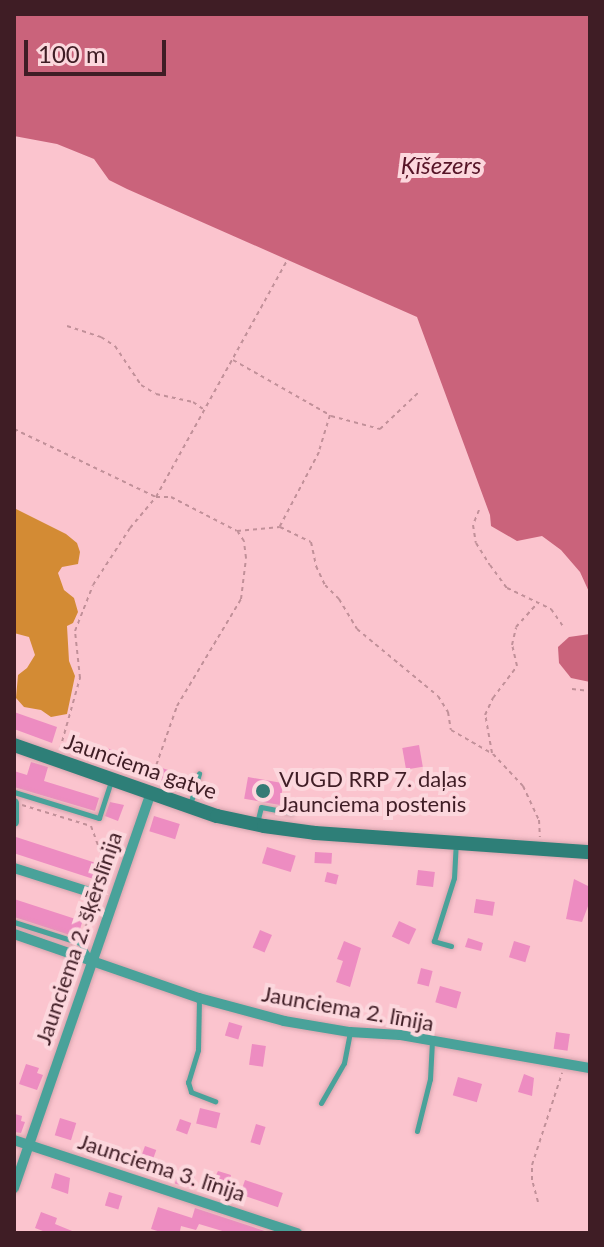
<!DOCTYPE html>
<html>
<head>
<meta charset="utf-8">
<style>
  body { margin:0 }
  #map { position:relative; width:604px; height:1247px; overflow:hidden; background:#fbc4ce; font-family:Lato,sans-serif }
  div>[style] { position:absolute }
  [style*='--x'] { left:calc(var(--x)*1px); top:calc(var(--y)*1px); width:calc(var(--w)*1px); rotate:calc(var(--a)*1deg) }
  .forest>* { inset:0; background:#d38b34 }
  .water>* { inset:0; background:#ca637b }
  .building>* { inset:0; background:#ed8cc1; transform-origin:0 0 }
  .path>* { height:2px; margin-top:-1px; transform-origin:0; background:repeating-linear-gradient(90deg,#c19099 0 4px,transparent 0 8px) }
  .roads { filter:drop-shadow(0 0 2px #d5a3ac) drop-shadow(0 0 2px #d5a3ac) }
  .service>* { height:5px; margin:-2.5px; padding:0 2.5px; transform-origin:2.5px; border-radius:2.5px; background:#49a29a }
  .minor>* { height:10px; margin:-5px; padding:0 5px; transform-origin:5px; border-radius:5px; background:#49a29a }
  .secondary>* { height:14px; margin:-7px; padding:0 7px; transform-origin:7px; border-radius:7px; background:#2e7f78 }
  .dots>* { width:22px; height:22px; translate:-50% -50%; box-sizing:border-box; border:4px solid #fcd7dd; border-radius:50% }
  span { translate:-50% -50%; white-space:nowrap; text-align:center; line-height:1.15; -webkit-text-stroke:8px #fcd7dd; paint-order:stroke }
  .street-label { font-size:22px; color:#3f1d25 }
  .poi-label { font-size:22px; color:#3f1d25 }
  .left { translate:0 -50%; text-align:left }
  .water-label { font-size:24px; color:#561427; font-style:italic }
  .frame { position:absolute; inset:0; border:16px solid #3f1d25; pointer-events:none }
  .scale { position:absolute; left:24px; top:40px; width:142px; height:36px; box-sizing:border-box; border:4px solid #3f1d25; border-top:0; padding-left:10px; font-size:24px; line-height:28px; white-space:nowrap; color:#3f1d25; -webkit-text-stroke:6px #fcd7dd; paint-order:stroke }
</style>
</head>
<body>
<div id="map">
  <div class="forest">
    <i style="clip-path:polygon(14px 508px,66px 534px,77px 543px,80px 552px,78px 564px,62px 567px,58px 573px,64px 590px,74px 598px,78px 612px,73px 623px,67px 626px,69px 661px,75px 676px,67px 714px,51px 717px,41px 710px,24px 707px,16px 698px,18px 675px,27px 668px,35px 655px,29px 637px,14px 633px)"></i>
  </div>
  <div class="water">
    <i style="clip-path:polygon(14px 14px,590px 14px,590px 594px,580px 572px,561px 550px,542px 536px,517px 541px,491px 526px,490px 515px,417px 317px,127px 189px,109px 180px,94px 159px,57px 144px,14px 136px)"></i>
    <i style="clip-path:polygon(590px 634px,590px 682px,571px 678px,559px 663px,558px 647px,569px 637px)"></i>
  </div>
  <div class="building">
    <i style="clip-path:polygon(14px 712px,57px 727px,52px 743px,14px 729px)"></i>
    <i style="left:94px;top:744px;width:35px;height:16px;rotate:18deg"></i>
    <i style="left:419px;top:745px;width:22px;height:17px;rotate:80deg"></i>
    <i style="clip-path:polygon(31px 762px,48px 767px,44px 781px,99px 798px,95px 811px,14px 787px,14px 771px,27px 775px)"></i>
    <i style="left:162px;top:768px;width:32px;height:15px;rotate:18deg"></i>
    <i style="left:248px;top:777px;width:36px;height:22px;rotate:10deg"></i>
    <i style="clip-path:polygon(110px 802px,124px 805px,118px 821px,105px 816px)"></i>
    <i style="left:154px;top:816px;width:27px;height:16px;rotate:17deg"></i>
    <i style="left:16px;top:837px;width:89px;height:16px;rotate:18deg"></i>
    <i style="left:267px;top:847px;width:30px;height:17px;rotate:17deg"></i>
    <i style="left:315px;top:852px;width:17px;height:11px;rotate:3deg"></i>
    <i style="left:418px;top:870px;width:17px;height:15px;rotate:7deg"></i>
    <i style="left:327px;top:872px;width:12px;height:10px;rotate:14deg"></i>
    <i style="clip-path:polygon(574px 879px,590px 887px,590px 901px,582px 922px,566px 919px)"></i>
    <i style="left:14px;top:899px;width:72px;height:17px;rotate:18deg"></i>
    <i style="left:476px;top:899px;width:19px;height:14px;rotate:9deg"></i>
    <i style="left:399px;top:921px;width:19px;height:17px;rotate:25deg"></i>
    <i style="left:260px;top:930px;width:13px;height:19px;rotate:23deg"></i>
    <i style="clip-path:polygon(468px 938px,483px 943px,481px 951px,465px 947px)"></i>
    <i style="clip-path:polygon(344px 941px,361px 948px,350px 987px,336px 982px,343px 961px,337px 959px)"></i>
    <i style="left:514px;top:941px;width:17px;height:17px;rotate:17deg"></i>
    <i style="left:421px;top:968px;width:12px;height:16px;rotate:14deg"></i>
    <i style="left:440px;top:986px;width:22px;height:17px;rotate:16deg"></i>
    <i style="left:229px;top:1022px;width:14px;height:14px;rotate:17deg"></i>
    <i style="left:556px;top:1032px;width:14px;height:17px;rotate:8deg"></i>
    <i style="left:252px;top:1044px;width:14px;height:21px;rotate:8deg"></i>
    <i style="clip-path:polygon(26px 1064px,39px 1068px,37px 1073px,43px 1075px,37px 1090px,19px 1084px)"></i>
    <i style="clip-path:polygon(524px 1074px,534px 1078px,532px 1096px,518px 1092px)"></i>
    <i style="left:458px;top:1077px;width:25px;height:19px;rotate:16deg"></i>
    <i style="left:200px;top:1108px;width:21px;height:16px;rotate:14deg"></i>
    <i style="clip-path:polygon(15px 1114px,22px 1116px,21px 1121px,25px 1122px,21px 1133px,14px 1132px)"></i>
    <i style="left:60px;top:1118px;width:17px;height:18px;rotate:17deg"></i>
    <i style="left:180px;top:1119px;width:12px;height:12px;rotate:20deg"></i>
    <i style="left:256px;top:1124px;width:10px;height:19px;rotate:17deg"></i>
    <i style="left:145px;top:1146px;width:12px;height:16px;rotate:20deg"></i>
    <i style="left:179px;top:1170px;width:17px;height:14px;rotate:17deg"></i>
    <i style="clip-path:polygon(218px 1171px,231px 1175px,227px 1189px,203px 1184px,207px 1172px,216px 1175px)"></i>
    <i style="clip-path:polygon(55px 1173px,70px 1178px,68px 1194px,51px 1188px)"></i>
    <i style="left:245px;top:1180px;width:40px;height:15px;rotate:19deg"></i>
    <i style="left:109px;top:1192px;width:14px;height:14px;rotate:17deg"></i>
    <i style="clip-path:polygon(158px 1207px,192px 1218px,195px 1208px,271px 1233px,229px 1233px,199px 1224px,196px 1230px,181px 1226px,180px 1231px,164px 1233px,151px 1229px)"></i>
    <i style="clip-path:polygon(41px 1212px,57px 1218px,55px 1224px,77px 1233px,48px 1233px,35px 1228px)"></i>
  </div>
  <div class="path">
    <i style="--x:67;--y:326;--w:36;--a:18"></i>
    <i style="--x:101;--y:337;--w:17;--a:33"></i>
    <i style="--x:115;--y:346;--w:47;--a:56.3"></i>
    <i style="--x:141;--y:385;--w:17;--a:31"></i>
    <i style="--x:156;--y:394;--w:38;--a:12"></i>
    <i style="--x:193;--y:402;--w:12;--a:35"></i>
    <i style="--x:233;--y:360;--w:112;--a:29.6"></i>
    <i style="--x:330;--y:415;--w:39;--a:107"></i>
    <i style="--x:319;--y:452;--w:84;--a:117.8"></i>
    <i style="--x:331;--y:416;--w:51;--a:14.9"></i>
    <i style="--x:380;--y:429;--w:55;--a:-43.5"></i>
    <i style="--x:14;--y:429;--w:157;--a:25.6"></i>
    <i style="--x:156;--y:497;--w:15;--a:0"></i>
    <i style="--x:171;--y:497;--w:74;--a:27.3"></i>
    <i style="--x:237;--y:531;--w:43;--a:-5.3"></i>
    <i style="--x:280;--y:527;--w:34;--a:26"></i>
    <i style="--x:311;--y:542;--w:25;--a:78"></i>
    <i style="--x:316;--y:566;--w:21;--a:65"></i>
    <i style="--x:325;--y:585;--w:20;--a:45"></i>
    <i style="--x:339;--y:599;--w:35;--a:59"></i>
    <i style="--x:357;--y:629;--w:105;--a:39.6"></i>
    <i style="--x:438;--y:696;--w:19;--a:58"></i>
    <i style="--x:448;--y:712;--w:18;--a:81"></i>
    <i style="--x:451;--y:730;--w:48;--a:29.7"></i>
    <i style="--x:493;--y:754;--w:44;--a:46.8"></i>
    <i style="--x:523;--y:786;--w:38;--a:65"></i>
    <i style="--x:539;--y:820;--w:17;--a:87"></i>
    <i style="--x:479;--y:510;--w:16;--a:112"></i>
    <i style="--x:473;--y:525;--w:18;--a:81"></i>
    <i style="--x:476;--y:543;--w:26;--a:58"></i>
    <i style="--x:490;--y:565;--w:29;--a:54"></i>
    <i style="--x:507;--y:588;--w:49;--a:25.5"></i>
    <i style="--x:551;--y:609;--w:21;--a:55"></i>
    <i style="--x:572;--y:689;--w:18;--a:6"></i>
    <i style="--x:60;--y:749;--w:74;--a:-74.3"></i>
    <i style="--x:80;--y:678;--w:47;--a:-96.1"></i>
    <i style="--x:75;--y:631;--w:49;--a:-68.6"></i>
    <i style="--x:93;--y:585;--w:68;--a:-57"></i>
    <i style="--x:130;--y:528;--w:40;--a:-50"></i>
    <i style="--x:156;--y:497;--w:272;--a:-61"></i>
    <i style="--x:492;--y:753;--w:39;--a:-100"></i>
    <i style="--x:485;--y:715;--w:19;--a:-65"></i>
    <i style="--x:493;--y:698;--w:40;--a:-53"></i>
    <i style="--x:517;--y:666;--w:22;--a:-103"></i>
    <i style="--x:512;--y:645;--w:18;--a:-77"></i>
    <i style="--x:516;--y:627;--w:31;--a:-48"></i>
    <i style="--x:151;--y:780;--w:78;--a:-70.6"></i>
    <i style="--x:177;--y:706;--w:125;--a:-59.1"></i>
    <i style="--x:241;--y:599;--w:41;--a:-83"></i>
    <i style="--x:246;--y:558;--w:17;--a:-97"></i>
    <i style="--x:244;--y:541;--w:11;--a:-124"></i>
    <i style="--x:22;--y:805;--w:72;--a:16.9"></i>
    <i style="--x:91;--y:826;--w:38;--a:70"></i>
    <i style="--x:104;--y:862;--w:24;--a:102"></i>
    <i style="--x:83;--y:934;--w:34;--a:-71"></i>
    <i style="--x:538;--y:1202;--w:23;--a:-105"></i>
    <i style="--x:532;--y:1180;--w:15;--a:-90"></i>
    <i style="--x:532;--y:1165;--w:97;--a:-71.9"></i>
  </div>
  <div class="roads">
    <div class="service">
      <i style="--x:14;--y:792;--w:89;--a:17"></i>
      <i style="--x:99;--y:818;--w:40;--a:-72"></i>
      <i style="--x:190;--y:805;--w:33;--a:-74"></i>
      <i style="--x:257;--y:823;--w:16;--a:-76"></i>
      <i style="--x:261;--y:807;--w:31;--a:11"></i>
      <i style="--x:14;--y:922;--w:69;--a:17.7"></i>
      <i style="--x:80;--y:943;--w:18;--a:56"></i>
      <i style="--x:451;--y:946;--w:18;--a:-164"></i>
      <i style="--x:434;--y:941;--w:66;--a:-72.4"></i>
      <i style="--x:454;--y:878;--w:34;--a:-87"></i>
      <i style="--x:199;--y:998;--w:52;--a:91.1"></i>
      <i style="--x:198;--y:1050;--w:34;--a:107"></i>
      <i style="--x:188;--y:1082;--w:10;--a:73"></i>
      <i style="--x:191;--y:1092;--w:26;--a:21"></i>
      <i style="--x:321;--y:1103;--w:46;--a:-60.1"></i>
      <i style="--x:344;--y:1063;--w:32;--a:-79"></i>
      <i style="--x:417;--y:1131;--w:54;--a:-76"></i>
      <i style="--x:430;--y:1079;--w:36;--a:-87"></i>
    </div>
    <div class="minor">
      <i style="--x:14;--y:803;--w:19;--a:90"></i>
      <i style="--x:14;--y:868;--w:86;--a:17.6"></i>
      <i style="--x:14;--y:934;--w:196;--a:19.1"></i>
      <i style="--x:199;--y:998;--w:88;--a:15.1"></i>
      <i style="--x:284;--y:1021;--w:67;--a:9.5"></i>
      <i style="--x:350;--y:1032;--w:50;--a:3.4"></i>
      <i style="--x:400;--y:1035;--w:193;--a:9.9"></i>
      <i style="--x:14;--y:1140;--w:298;--a:18.2"></i>
      <i style="--x:14;--y:1188;--w:418;--a:-70.9"></i>
    </div>
    <div class="secondary">
      <i style="--x:14;--y:745;--w:215;--a:19.3"></i>
      <i style="--x:217;--y:816;--w:48;--a:12"></i>
      <i style="--x:264;--y:826;--w:51;--a:7.8"></i>
      <i style="--x:315;--y:833;--w:276;--a:4"></i>
    </div>
  </div>
  <div class="dots">
    <i style="left:263px;top:791px;background:#347b75"></i>
  </div>
  <div class="street-label">
    <span style="left:141px;top:766px;rotate:19deg">Jaunciema gatve</span>
    <span style="left:78px;top:938px;rotate:-71deg">Jaunciema 2. šķērslīnija</span>
    <span style="left:348px;top:1008px;rotate:10deg">Jaunciema 2. līnija</span>
    <span style="left:162px;top:1167px;rotate:18deg">Jaunciema 3. līnija</span>
  </div>
  <div class="poi-label">
    <span class="left" style="left:279px;top:791px">VUGD RRP 7. daļas<br>Jaunciema postenis</span>
  </div>
  <div class="water-label">
    <span style="left:441px;top:165px">Ķīšezers</span>
  </div>
  <div class="frame"></div>
  <div class="scale">100 m</div>
</div>
</body>
</html>
